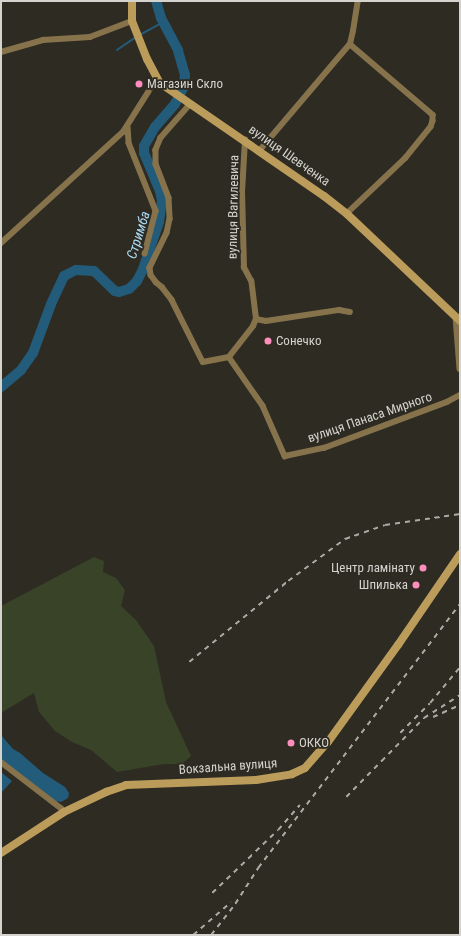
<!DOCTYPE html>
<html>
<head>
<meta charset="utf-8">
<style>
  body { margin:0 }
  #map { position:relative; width:461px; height:936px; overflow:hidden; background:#2e2b23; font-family:"Roboto Condensed",sans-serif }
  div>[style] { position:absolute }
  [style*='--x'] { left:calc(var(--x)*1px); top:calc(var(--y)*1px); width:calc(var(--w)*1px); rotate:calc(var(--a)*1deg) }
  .green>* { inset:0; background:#384327 }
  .water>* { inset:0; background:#235c7a }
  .stream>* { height:1.5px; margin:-0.75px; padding:0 0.75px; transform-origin:0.75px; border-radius:0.75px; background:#235c7a }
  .river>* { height:10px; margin:-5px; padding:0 5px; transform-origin:5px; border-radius:5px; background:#235c7a }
  .street>* { height:5.5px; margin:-2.75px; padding:0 2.75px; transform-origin:2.75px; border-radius:2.75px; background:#87734b }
  .secondary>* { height:8px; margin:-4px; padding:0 4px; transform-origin:4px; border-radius:4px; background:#bb9c5a }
  .rail>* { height:1.5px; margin-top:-0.75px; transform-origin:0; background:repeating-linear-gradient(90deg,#acaaa4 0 5px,transparent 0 10px) }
  .dots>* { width:11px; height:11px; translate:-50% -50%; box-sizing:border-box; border:2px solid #2e2b23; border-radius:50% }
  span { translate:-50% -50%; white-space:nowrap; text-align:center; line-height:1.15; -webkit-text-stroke:3.5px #2e2b23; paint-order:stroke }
  .poi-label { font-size:13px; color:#d5d3ce }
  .left { translate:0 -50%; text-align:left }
  .right { translate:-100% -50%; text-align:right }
  .street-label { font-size:13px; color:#d5d3ce }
  .water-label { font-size:14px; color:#adddf9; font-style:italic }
  .frame { position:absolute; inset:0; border:2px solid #d5d3ce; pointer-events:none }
</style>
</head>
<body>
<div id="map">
  <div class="green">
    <i style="clip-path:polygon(94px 557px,104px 561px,103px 572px,116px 578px,125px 590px,121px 606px,136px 620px,154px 646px,166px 702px,191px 756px,182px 764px,164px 764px,117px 772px,91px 750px,72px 742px,55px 731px,39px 712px,34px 693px,1px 713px,1px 606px)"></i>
  </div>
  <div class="water">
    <i style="clip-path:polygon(1px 735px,13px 749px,20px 753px,43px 773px,65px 787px,69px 793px,68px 798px,61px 802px,56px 801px,1px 759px)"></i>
    <i style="clip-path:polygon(1px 772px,12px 781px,1px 793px)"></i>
  </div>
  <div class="stream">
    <i style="--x:140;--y:35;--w:26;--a:-29"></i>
    <i style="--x:117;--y:50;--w:22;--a:-34"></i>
  </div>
  <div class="river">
    <i style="--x:1;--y:387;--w:26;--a:-40"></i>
    <i style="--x:21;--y:370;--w:21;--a:-55"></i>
    <i style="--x:33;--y:353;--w:52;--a:-69.8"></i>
    <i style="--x:51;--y:304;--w:31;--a:-65"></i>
    <i style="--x:64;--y:276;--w:13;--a:-27"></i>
    <i style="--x:76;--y:270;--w:18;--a:3"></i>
    <i style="--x:94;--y:271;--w:29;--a:44"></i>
    <i style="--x:115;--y:291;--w:4;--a:14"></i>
    <i style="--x:119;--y:292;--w:10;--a:-17"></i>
    <i style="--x:129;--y:289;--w:11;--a:-45"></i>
    <i style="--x:137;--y:281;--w:13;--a:-63"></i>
    <i style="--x:143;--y:269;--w:50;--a:-71.2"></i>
    <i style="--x:159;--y:222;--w:21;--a:-82"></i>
    <i style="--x:162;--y:201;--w:10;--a:-101"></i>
    <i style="--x:160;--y:191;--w:41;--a:-112.8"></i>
    <i style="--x:144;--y:153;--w:7;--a:-90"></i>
    <i style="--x:144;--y:146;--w:22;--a:-60"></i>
    <i style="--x:155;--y:127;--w:30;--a:-49"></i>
    <i style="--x:175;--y:104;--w:18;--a:-63"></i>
    <i style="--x:183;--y:88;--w:13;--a:-81"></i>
    <i style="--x:185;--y:75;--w:26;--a:-106"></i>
    <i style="--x:178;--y:50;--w:36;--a:-118"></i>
    <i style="--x:161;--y:18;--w:18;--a:-106"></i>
  </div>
  <div class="street">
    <i style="--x:350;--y:44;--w:13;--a:-77"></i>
    <i style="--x:353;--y:31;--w:30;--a:-81"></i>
    <i style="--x:1;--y:52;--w:44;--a:-15.9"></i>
    <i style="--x:43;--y:40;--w:47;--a:-3.7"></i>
    <i style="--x:90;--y:37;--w:45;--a:-20.9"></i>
    <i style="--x:190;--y:105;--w:44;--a:131.3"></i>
    <i style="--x:161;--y:138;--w:13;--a:113"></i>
    <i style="--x:156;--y:150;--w:14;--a:90"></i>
    <i style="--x:156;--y:164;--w:36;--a:69"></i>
    <i style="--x:169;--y:198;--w:21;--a:87"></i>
    <i style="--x:170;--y:219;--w:14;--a:102"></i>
    <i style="--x:167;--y:233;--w:39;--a:116"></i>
    <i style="--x:150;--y:268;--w:7;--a:82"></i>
    <i style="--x:151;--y:275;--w:9;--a:54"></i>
    <i style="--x:156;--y:282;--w:8;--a:40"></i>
    <i style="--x:162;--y:287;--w:16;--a:52"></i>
    <i style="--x:172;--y:300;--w:69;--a:63.4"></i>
    <i style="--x:203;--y:362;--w:26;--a:-11"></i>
    <i style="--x:229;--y:357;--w:39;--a:-52"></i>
    <i style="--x:253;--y:326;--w:8;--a:-67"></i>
    <i style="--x:256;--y:319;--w:38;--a:-97"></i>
    <i style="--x:251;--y:281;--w:15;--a:-118"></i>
    <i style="--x:244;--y:268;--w:76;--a:-91.5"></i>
    <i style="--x:242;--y:192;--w:52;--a:-86.7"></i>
    <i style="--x:128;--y:127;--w:16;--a:86"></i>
    <i style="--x:129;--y:143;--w:73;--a:68.3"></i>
    <i style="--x:156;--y:211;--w:44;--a:104.3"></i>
    <i style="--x:260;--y:150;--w:139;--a:-49.7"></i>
    <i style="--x:350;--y:44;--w:109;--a:40.5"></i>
    <i style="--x:433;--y:115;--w:6;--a:90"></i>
    <i style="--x:433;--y:121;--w:6;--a:108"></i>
    <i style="--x:431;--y:127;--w:40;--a:129"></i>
    <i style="--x:406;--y:158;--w:81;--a:136.5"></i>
    <i style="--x:1;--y:243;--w:165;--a:-42.3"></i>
    <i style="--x:123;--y:132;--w:64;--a:-57.8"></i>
    <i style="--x:456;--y:317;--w:52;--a:85.6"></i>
    <i style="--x:256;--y:319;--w:10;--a:11"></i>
    <i style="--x:266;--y:321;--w:74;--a:-8.6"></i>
    <i style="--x:339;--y:310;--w:11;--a:10"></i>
    <i style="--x:229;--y:357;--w:60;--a:55.2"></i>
    <i style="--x:263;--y:406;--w:55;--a:66.3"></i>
    <i style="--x:285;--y:456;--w:40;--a:-12"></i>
    <i style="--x:324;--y:448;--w:131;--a:-20.5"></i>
    <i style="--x:447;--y:402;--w:15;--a:-28"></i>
    <i style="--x:1;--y:762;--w:76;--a:37.5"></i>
    <i style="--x:61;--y:808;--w:5;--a:53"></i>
  </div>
  <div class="secondary">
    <i style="--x:132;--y:1;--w:20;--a:90"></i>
    <i style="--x:132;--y:21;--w:41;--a:68.5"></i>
    <i style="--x:147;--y:59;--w:27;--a:62"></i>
    <i style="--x:160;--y:83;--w:199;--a:34.6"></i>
    <i style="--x:324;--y:196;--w:29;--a:38"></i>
    <i style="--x:347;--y:214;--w:156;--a:43.4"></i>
    <i style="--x:1;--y:853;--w:75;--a:-33.1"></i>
    <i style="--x:64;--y:812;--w:47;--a:-25.5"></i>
    <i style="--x:106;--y:792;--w:21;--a:-19"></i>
    <i style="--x:126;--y:785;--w:130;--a:-2.2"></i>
    <i style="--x:256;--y:780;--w:36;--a:-9"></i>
    <i style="--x:292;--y:774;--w:14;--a:-25"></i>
    <i style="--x:305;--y:768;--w:35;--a:-49"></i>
    <i style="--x:328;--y:742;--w:120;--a:-54.2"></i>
    <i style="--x:398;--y:645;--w:110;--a:-55.7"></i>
  </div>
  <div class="rail">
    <i style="--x:189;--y:662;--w:128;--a:-39.3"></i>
    <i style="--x:288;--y:581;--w:71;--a:-36.4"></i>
    <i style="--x:345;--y:539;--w:42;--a:-19.3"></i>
    <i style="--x:385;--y:525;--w:76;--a:-8.3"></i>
    <i style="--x:433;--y:717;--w:30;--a:-24"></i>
    <i style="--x:400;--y:733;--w:42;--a:-45"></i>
    <i style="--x:430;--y:703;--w:47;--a:-50.2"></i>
    <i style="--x:346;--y:797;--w:111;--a:-45.4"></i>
    <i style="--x:424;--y:718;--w:43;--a:-32.6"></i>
    <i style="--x:212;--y:893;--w:91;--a:-43.7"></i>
    <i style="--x:278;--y:830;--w:33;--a:-49"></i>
    <i style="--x:193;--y:935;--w:50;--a:-41"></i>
    <i style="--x:211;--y:935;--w:39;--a:-52"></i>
    <i style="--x:235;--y:904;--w:43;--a:-57.4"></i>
    <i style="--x:258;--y:868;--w:332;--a:-52.6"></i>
  </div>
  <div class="dots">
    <i style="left:139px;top:84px;background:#fe8ebc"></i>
    <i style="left:268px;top:341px;background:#fe8ebc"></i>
    <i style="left:423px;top:568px;background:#fe8ebc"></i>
    <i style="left:416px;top:585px;background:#fe8ebc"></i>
    <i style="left:291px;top:743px;background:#fe8ebc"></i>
  </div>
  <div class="poi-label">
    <span class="left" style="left:147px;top:84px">Магазин Скло</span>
    <span class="left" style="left:276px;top:341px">Сонечко</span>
    <span class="right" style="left:415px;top:568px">Центр ламінату</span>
    <span class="right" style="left:408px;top:585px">Шпилька</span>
    <span class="left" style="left:299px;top:743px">ОККО</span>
  </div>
  <div class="street-label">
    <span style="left:289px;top:156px;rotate:35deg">вулиця Шевченка</span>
    <span style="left:234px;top:207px;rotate:-89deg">вулиця Вагилевича</span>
    <span style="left:370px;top:418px;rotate:-19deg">вулиця Панаса Мирного</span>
    <span style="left:228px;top:767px;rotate:-4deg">Вокзальна вулиця</span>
  </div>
  <div class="water-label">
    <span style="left:138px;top:235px;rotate:-73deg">Стримба</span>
  </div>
  <div class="frame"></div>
</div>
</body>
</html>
